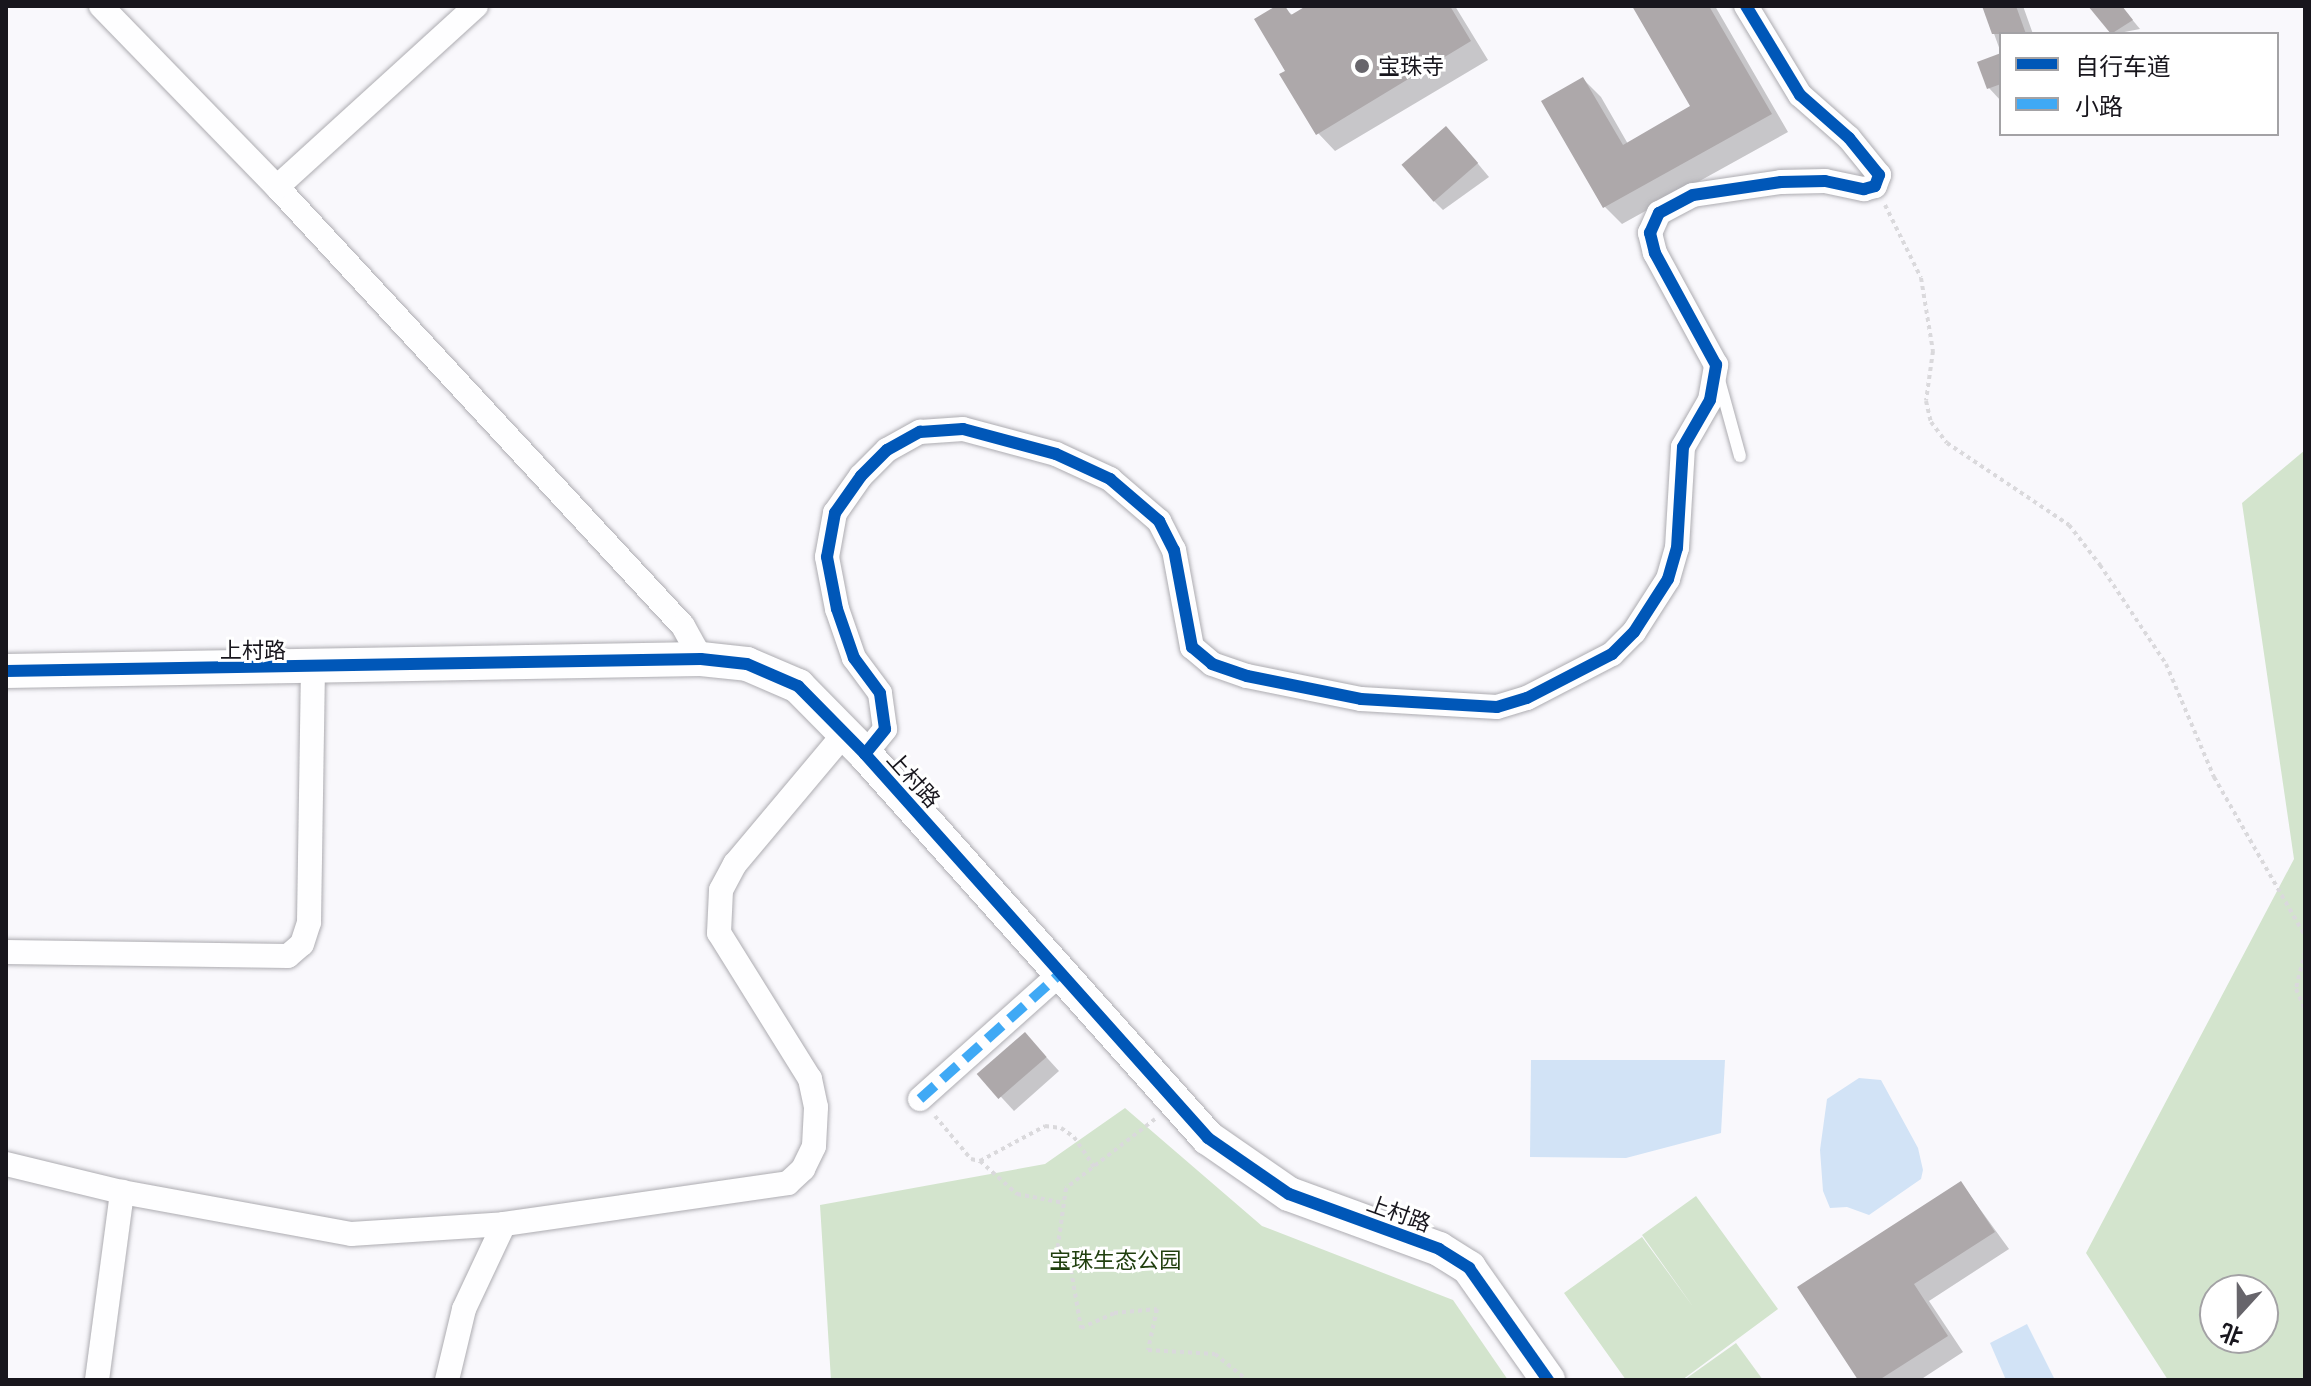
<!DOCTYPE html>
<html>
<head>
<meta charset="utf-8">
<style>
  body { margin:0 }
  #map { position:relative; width:2311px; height:1386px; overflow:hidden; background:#f9f8fc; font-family:Ubuntu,"Noto Sans SC",sans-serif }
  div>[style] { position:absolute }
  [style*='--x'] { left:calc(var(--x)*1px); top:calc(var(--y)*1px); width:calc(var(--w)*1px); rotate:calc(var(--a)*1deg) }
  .green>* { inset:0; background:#d3e4cd }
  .water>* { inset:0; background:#d2e3f6 }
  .shadow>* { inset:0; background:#0003 }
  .building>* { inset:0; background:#ada8aa; transform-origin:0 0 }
  .path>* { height:4px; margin-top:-2px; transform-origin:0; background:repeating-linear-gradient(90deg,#dad9dc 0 4px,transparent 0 8px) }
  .roads { filter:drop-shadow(0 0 2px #adacb1) drop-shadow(0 0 2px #adacb1) }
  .lane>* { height:12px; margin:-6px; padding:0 6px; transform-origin:6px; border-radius:6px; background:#fefeff }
  .street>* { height:24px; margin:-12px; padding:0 12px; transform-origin:12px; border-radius:12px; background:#fefeff }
  .secondary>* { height:34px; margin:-17px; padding:0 17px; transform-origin:17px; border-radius:17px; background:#fefeff }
  .quiet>* { height:10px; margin-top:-5px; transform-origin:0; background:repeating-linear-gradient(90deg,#3fa9f5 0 20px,transparent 0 30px) }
  .cycleway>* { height:12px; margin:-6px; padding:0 6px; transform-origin:6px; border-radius:6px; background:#0057b8 }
  .dots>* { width:22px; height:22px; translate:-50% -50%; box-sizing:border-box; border:4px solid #fff; border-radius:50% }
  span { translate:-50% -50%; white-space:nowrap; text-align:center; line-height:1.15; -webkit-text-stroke:6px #fff; paint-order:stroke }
  .poi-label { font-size:22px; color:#18161d }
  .left { translate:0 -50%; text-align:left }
  .street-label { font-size:22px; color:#18161d }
  .park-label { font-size:22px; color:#203f0e }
  .frame { position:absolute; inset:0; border:8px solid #18161d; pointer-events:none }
  .legend { position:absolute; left:1999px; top:32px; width:280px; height:104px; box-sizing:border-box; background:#fff; border:2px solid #a3a2a5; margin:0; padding:10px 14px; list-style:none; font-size:24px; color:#18161d }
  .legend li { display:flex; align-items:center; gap:16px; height:40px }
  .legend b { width:40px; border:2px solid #a3a2a5 }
  .north { position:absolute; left:2199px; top:1274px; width:80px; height:80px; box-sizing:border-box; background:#fff; border:2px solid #a3a2a5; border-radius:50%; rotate:201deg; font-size:22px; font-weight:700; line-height:32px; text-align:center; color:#18161d }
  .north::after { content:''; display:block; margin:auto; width:28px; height:36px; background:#67656b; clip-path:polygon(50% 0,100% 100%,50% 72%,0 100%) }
</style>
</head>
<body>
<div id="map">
  <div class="green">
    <i style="clip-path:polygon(evenodd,2305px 450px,2305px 1380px,2168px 1380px,2086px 1253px,2294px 859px,2242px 503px,2305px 450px,2215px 1290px,2263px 1290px,2263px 1338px,2215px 1338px,2215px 1290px)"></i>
    <i style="clip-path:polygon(1125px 1108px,1262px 1226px,1453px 1300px,1508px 1380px,831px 1380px,820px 1205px,1045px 1164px)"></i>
    <i style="clip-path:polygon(1696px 1196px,1778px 1309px,1682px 1380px,1626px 1380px,1564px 1293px,1642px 1237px,1694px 1308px,1642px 1235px)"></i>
    <i style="clip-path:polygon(1736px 1343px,1763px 1380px,1684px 1380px)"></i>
  </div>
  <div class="water">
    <i style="clip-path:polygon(1531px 1060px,1725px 1060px,1721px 1133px,1626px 1158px,1530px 1157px)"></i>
    <i style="clip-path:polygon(1859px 1078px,1881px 1080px,1918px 1148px,1923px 1170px,1921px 1179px,1869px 1215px,1847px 1207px,1830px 1208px,1823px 1191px,1820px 1150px,1827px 1099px)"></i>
    <i style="clip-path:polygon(2027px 1324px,2055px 1380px,2006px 1380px,1990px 1343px)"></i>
  </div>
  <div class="shadow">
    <i style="clip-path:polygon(1280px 6px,1294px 16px,1310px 6px,1455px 6px,1488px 60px,1335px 151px,1318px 133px,1288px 71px)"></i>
    <i style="clip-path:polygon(1634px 6px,1715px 6px,1788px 132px,1622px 224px,1604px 206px,1583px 79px,1601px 97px,1628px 144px,1693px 107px)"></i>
    <i style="clip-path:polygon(1984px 6px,2023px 6px,2033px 34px,2001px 34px,2001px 53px)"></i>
    <i style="clip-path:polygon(2091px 6px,2121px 6px,2140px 29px,2114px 34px)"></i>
    <i style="clip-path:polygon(2001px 55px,2001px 101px,1989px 88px)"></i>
    <i style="clip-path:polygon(1459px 141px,1489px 177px,1443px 210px,1430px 197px)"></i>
    <i style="clip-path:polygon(1038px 1048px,1059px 1071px,1014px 1111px,980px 1074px)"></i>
    <i style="clip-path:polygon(1961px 1183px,2009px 1249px,1929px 1301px,1963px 1352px,1920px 1380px,1861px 1380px)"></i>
  </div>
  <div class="building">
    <i style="clip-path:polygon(1276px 6px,1285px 6px,1291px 15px,1306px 6px,1450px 6px,1471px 41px,1316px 135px,1279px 74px,1285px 71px,1254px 19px)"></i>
    <i style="clip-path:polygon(1632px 6px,1709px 6px,1772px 114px,1603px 208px,1541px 101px,1583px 77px,1623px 145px,1690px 106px)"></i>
    <i style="clip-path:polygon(1982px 6px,2016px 6px,2026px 34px,1992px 34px)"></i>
    <i style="clip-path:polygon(2088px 6px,2122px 6px,2133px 20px,2111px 34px)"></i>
    <i style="clip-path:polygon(2001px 53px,2001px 84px,1987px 89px,1977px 62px)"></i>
    <i style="left:1446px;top:126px;width:49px;height:59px;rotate:49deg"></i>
    <i style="left:1025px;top:1032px;width:33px;height:64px;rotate:49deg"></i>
    <i style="clip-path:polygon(1961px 1181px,1995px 1232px,1914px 1284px,1948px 1336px,1879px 1380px,1858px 1380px,1797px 1287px)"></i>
  </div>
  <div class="path">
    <i style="--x:1885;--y:205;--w:81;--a:63.7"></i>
    <i style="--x:1921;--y:278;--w:74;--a:80.7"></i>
    <i style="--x:1933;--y:351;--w:50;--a:98"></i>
    <i style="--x:1926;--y:401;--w:22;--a:77"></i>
    <i style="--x:1931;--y:422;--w:26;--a:53"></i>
    <i style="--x:1947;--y:443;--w:147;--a:33.9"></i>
    <i style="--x:2069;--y:525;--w:51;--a:52.2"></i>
    <i style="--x:2100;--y:565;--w:119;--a:56.3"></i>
    <i style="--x:2166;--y:664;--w:123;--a:67"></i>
    <i style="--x:2214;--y:777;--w:183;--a:60.2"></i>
    <i style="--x:2305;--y:952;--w:38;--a:104"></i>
    <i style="--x:2296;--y:989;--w:22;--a:66"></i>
    <i style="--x:935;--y:1116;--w:56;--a:50.1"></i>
    <i style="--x:971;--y:1159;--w:9;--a:13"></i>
    <i style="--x:980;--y:1161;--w:74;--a:-28.3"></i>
    <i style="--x:1045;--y:1126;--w:16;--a:7"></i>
    <i style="--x:1061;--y:1128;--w:16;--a:35"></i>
    <i style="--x:1074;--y:1137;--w:36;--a:56"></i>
    <i style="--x:1155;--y:1119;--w:113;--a:142.2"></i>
    <i style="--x:1066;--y:1188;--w:65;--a:98"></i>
    <i style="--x:1057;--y:1252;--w:23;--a:52"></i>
    <i style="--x:1071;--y:1270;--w:59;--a:80.2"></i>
    <i style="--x:1081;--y:1328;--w:36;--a:-24"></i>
    <i style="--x:1114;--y:1313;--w:43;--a:-5.3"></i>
    <i style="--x:1157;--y:1309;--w:42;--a:102.4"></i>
    <i style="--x:1148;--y:1350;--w:67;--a:3.4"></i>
    <i style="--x:1215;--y:1354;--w:41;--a:39.1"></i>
    <i style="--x:980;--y:1161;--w:50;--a:41.7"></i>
    <i style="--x:1017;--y:1194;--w:48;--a:10.8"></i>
  </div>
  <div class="roads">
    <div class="lane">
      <i style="--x:1719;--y:380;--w:79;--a:74.6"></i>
    </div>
    <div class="street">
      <i style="--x:101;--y:6;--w:252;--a:45.8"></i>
      <i style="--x:277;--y:187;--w:598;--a:47.24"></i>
      <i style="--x:683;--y:626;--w:38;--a:61"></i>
      <i style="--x:277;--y:187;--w:269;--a:-42.3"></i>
      <i style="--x:865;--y:754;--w:32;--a:-51"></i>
      <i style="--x:885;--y:729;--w:36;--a:-98"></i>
      <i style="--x:880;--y:693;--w:44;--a:-126.6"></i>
      <i style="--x:854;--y:658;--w:52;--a:-109.1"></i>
      <i style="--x:837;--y:609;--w:53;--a:-100.9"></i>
      <i style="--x:827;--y:557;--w:45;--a:-79.7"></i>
      <i style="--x:835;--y:513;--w:45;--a:-54.9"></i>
      <i style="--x:861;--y:476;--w:37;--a:-45"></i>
      <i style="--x:887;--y:450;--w:38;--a:-29"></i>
      <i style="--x:920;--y:432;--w:43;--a:-4"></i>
      <i style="--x:963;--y:429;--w:96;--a:15"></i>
      <i style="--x:1056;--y:454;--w:60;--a:24.8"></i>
      <i style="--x:1110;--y:479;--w:65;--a:40.6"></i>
      <i style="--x:1159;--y:521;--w:33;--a:63"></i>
      <i style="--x:1174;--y:550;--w:99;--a:79.5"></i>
      <i style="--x:1192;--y:647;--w:26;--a:40"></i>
      <i style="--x:1212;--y:664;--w:37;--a:19"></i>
      <i style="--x:1247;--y:676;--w:116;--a:11.4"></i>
      <i style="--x:1361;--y:699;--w:136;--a:3.4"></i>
      <i style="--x:1497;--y:707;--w:31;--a:-17"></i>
      <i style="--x:1527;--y:698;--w:96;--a:-27.4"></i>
      <i style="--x:1612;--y:654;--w:31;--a:-45"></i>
      <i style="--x:1634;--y:632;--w:63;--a:-57.3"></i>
      <i style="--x:1668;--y:579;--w:32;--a:-74"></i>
      <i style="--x:1677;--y:548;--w:101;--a:-86.6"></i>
      <i style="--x:1683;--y:447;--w:54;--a:-60.1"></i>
      <i style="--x:1710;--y:400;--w:36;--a:-80"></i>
      <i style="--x:1716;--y:365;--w:128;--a:-118.6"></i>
      <i style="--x:1655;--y:253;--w:21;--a:-104"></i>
      <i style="--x:1650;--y:233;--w:22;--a:-66"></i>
      <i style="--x:1659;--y:213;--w:38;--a:-28"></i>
      <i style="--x:1693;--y:195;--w:89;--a:-8.4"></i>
      <i style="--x:1781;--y:182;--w:44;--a:-1.3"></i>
      <i style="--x:1825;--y:181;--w:40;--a:12"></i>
      <i style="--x:1864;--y:189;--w:11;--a:-15"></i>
      <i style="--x:1875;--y:186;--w:12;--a:-70"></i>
      <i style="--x:1879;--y:175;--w:48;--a:-129"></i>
      <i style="--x:1849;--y:138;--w:65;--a:-138.7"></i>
      <i style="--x:1800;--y:95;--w:104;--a:-121.2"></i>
      <i style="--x:6;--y:952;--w:282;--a:0.8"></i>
      <i style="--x:288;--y:956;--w:18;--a:-41"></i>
      <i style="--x:302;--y:944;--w:23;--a:-72"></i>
      <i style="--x:309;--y:922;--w:252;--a:-89.1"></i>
      <i style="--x:920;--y:1099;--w:188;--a:-41.8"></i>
      <i style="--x:6;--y:1164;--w:119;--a:13.6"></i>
      <i style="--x:122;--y:1192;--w:233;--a:10.4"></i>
      <i style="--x:351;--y:1234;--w:153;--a:-3.7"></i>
      <i style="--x:504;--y:1224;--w:287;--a:-8.2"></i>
      <i style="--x:788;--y:1183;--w:21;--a:-43"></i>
      <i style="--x:803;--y:1169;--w:25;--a:-64"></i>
      <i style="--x:814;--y:1146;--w:39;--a:-87"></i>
      <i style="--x:816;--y:1107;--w:29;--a:-102"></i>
      <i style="--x:810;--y:1079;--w:172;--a:-121.9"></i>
      <i style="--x:719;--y:933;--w:43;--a:-87.3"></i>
      <i style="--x:721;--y:890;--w:30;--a:-62"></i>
      <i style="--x:735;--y:864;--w:171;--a:-50"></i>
      <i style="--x:97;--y:1380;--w:190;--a:-82.4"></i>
      <i style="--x:447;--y:1380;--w:73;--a:-76.5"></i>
      <i style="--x:464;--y:1309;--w:94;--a:-64.8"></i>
    </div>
    <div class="secondary">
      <i style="--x:6;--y:671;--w:695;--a:-0.99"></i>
      <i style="--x:701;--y:659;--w:46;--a:6.2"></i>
      <i style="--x:747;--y:664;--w:56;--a:23.3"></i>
      <i style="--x:798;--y:686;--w:95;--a:45.4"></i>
      <i style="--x:865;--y:754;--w:515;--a:48.23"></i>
      <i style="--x:1208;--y:1138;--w:98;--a:34.7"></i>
      <i style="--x:1289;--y:1194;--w:160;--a:20.1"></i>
      <i style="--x:1439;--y:1249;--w:36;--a:32"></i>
      <i style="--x:1469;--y:1268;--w:137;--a:54.8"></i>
    </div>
  </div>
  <div class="quiet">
    <i style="--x:920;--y:1099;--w:188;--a:-41.8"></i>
  </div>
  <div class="cycleway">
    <i style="--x:6;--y:671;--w:695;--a:-0.99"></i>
    <i style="--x:701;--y:659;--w:46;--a:6.2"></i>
    <i style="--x:747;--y:664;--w:56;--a:23.3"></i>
    <i style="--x:798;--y:686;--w:95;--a:45.4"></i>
    <i style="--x:865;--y:754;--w:515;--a:48.23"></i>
    <i style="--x:1208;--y:1138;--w:98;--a:34.7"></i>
    <i style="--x:1289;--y:1194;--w:160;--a:20.1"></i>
    <i style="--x:1439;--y:1249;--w:36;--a:32"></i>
    <i style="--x:1469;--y:1268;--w:137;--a:54.8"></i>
    <i style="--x:865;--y:754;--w:32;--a:-51"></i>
    <i style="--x:885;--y:729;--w:36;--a:-98"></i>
    <i style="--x:880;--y:693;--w:44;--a:-126.6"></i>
    <i style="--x:854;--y:658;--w:52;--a:-109.1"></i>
    <i style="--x:837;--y:609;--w:53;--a:-100.9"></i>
    <i style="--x:827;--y:557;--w:45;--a:-79.7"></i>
    <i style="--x:835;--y:513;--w:45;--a:-54.9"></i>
    <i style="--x:861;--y:476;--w:37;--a:-45"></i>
    <i style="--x:887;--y:450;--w:38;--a:-29"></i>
    <i style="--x:920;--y:432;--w:43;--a:-4"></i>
    <i style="--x:963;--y:429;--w:96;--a:15"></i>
    <i style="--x:1056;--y:454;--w:60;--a:24.8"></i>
    <i style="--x:1110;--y:479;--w:65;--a:40.6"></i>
    <i style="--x:1159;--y:521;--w:33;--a:63"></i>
    <i style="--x:1174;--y:550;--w:99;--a:79.5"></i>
    <i style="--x:1192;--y:647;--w:26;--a:40"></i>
    <i style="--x:1212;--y:664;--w:37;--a:19"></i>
    <i style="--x:1247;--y:676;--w:116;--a:11.4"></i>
    <i style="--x:1361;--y:699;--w:136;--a:3.4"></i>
    <i style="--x:1497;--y:707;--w:31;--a:-17"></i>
    <i style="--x:1527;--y:698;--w:96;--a:-27.4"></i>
    <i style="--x:1612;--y:654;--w:31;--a:-45"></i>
    <i style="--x:1634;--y:632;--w:63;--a:-57.3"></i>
    <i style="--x:1668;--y:579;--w:32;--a:-74"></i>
    <i style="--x:1677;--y:548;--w:101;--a:-86.6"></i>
    <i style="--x:1683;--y:447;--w:54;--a:-60.1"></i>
    <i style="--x:1710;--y:400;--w:36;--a:-80"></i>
    <i style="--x:1716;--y:365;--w:128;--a:-118.6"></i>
    <i style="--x:1655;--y:253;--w:21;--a:-104"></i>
    <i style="--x:1650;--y:233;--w:22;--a:-66"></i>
    <i style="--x:1659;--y:213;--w:38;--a:-28"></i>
    <i style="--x:1693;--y:195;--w:89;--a:-8.4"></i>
    <i style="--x:1781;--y:182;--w:44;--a:-1.3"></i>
    <i style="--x:1825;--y:181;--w:40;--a:12"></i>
    <i style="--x:1864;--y:189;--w:11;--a:-15"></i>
    <i style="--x:1875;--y:186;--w:12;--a:-70"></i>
    <i style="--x:1879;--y:175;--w:48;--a:-129"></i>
    <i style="--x:1849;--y:138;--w:65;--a:-138.7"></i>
    <i style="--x:1800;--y:95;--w:104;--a:-121.2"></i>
  </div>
  <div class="dots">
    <i style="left:1362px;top:66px;background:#67656b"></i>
  </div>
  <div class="poi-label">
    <span class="left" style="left:1378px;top:66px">宝珠寺</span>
  </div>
  <div class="street-label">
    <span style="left:253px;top:650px">上村路</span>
    <span style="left:914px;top:779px;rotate:48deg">上村路</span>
    <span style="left:1399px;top:1213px;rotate:20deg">上村路</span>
  </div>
  <div class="park-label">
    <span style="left:1115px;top:1260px">宝珠生态公园</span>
  </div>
  <div class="frame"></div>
  <ul class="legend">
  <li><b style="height:10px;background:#0057b8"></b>自行车道</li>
  <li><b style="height:10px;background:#3fa9f5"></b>小路</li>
  </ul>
  <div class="north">北</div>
</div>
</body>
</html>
